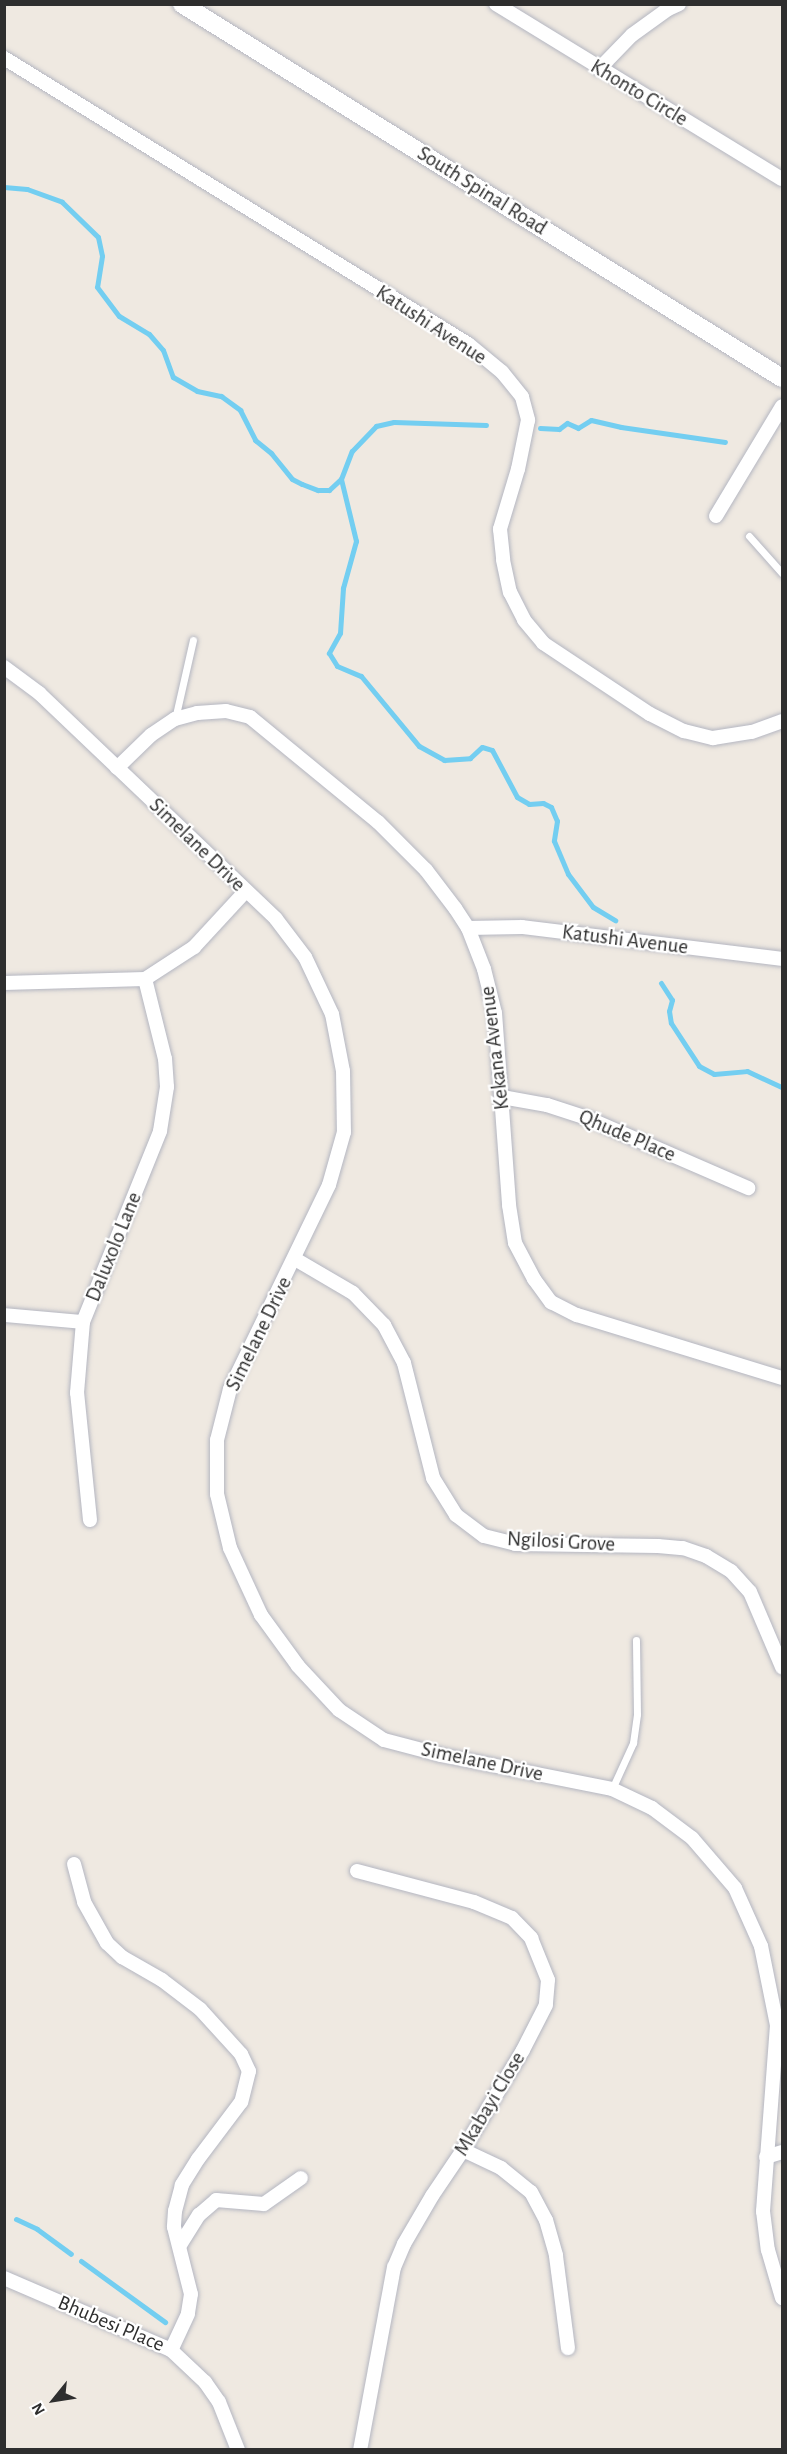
<!DOCTYPE html>
<html>
<head>
<meta charset="utf-8">
<style>
  body { margin:0 }
  #map { position:relative; width:787px; height:2454px; overflow:hidden; background:#efe9e1; font-family:"Alegreya Sans",sans-serif }
  div>[style] { position:absolute }
  [style*='--x'] { left:calc(var(--x)*1px); top:calc(var(--y)*1px); width:calc(var(--w)*1px); rotate:calc(var(--a)*1deg) }
  .stream>* { height:5px; margin:-2.5px; padding:0 2.5px; transform-origin:2.5px; border-radius:2.5px; background:#73cef1 }
  .roads { filter:drop-shadow(0 0 2px #b4b6c1) drop-shadow(0 0 2px #b4b6c1) }
  .service>* { height:7px; margin:-3.5px; padding:0 3.5px; transform-origin:3.5px; border-radius:3.5px; background:#fff }
  .minor>* { height:14px; margin:-7px; padding:0 7px; transform-origin:7px; border-radius:7px; background:#fff }
  .tertiary>* { height:18px; margin:-9px; padding:0 9px; transform-origin:9px; border-radius:9px; background:#fff }
  span { translate:-50% -50%; white-space:nowrap; text-align:center; line-height:1.15; -webkit-text-stroke:4.5px #fff; paint-order:stroke }
  .street-label { font-size:21px; color:#2e2e2e }
  .frame { position:absolute; inset:0; border:6px solid #2e2e2e; pointer-events:none }
  .north { position:absolute; left:24px; top:2370px; width:60px; height:60px; -webkit-text-stroke:4px #fff; paint-order:stroke; rotate:240deg; font-size:16px; font-weight:700; line-height:24px; text-align:center; color:#2e2e2e }
  .north::after { content:''; display:block; margin:auto; width:21px; height:27px; background:#2e2e2e; clip-path:polygon(50% 0,100% 100%,50% 72%,0 100%) }
</style>
</head>
<body>
<div id="map">
  <div class="stream">
    <i style="--x:4;--y:187;--w:23;--a:5"></i>
    <i style="--x:27;--y:189;--w:37;--a:20"></i>
    <i style="--x:62;--y:202;--w:50;--a:44.2"></i>
    <i style="--x:98;--y:237;--w:19;--a:78"></i>
    <i style="--x:102;--y:256;--w:31;--a:99"></i>
    <i style="--x:97;--y:287;--w:36;--a:53"></i>
    <i style="--x:119;--y:316;--w:35;--a:31"></i>
    <i style="--x:149;--y:334;--w:21;--a:49"></i>
    <i style="--x:163;--y:350;--w:29;--a:70"></i>
    <i style="--x:173;--y:377;--w:28;--a:30"></i>
    <i style="--x:197;--y:391;--w:25;--a:12"></i>
    <i style="--x:221;--y:396;--w:24;--a:36"></i>
    <i style="--x:240;--y:410;--w:34;--a:63"></i>
    <i style="--x:255;--y:440;--w:21;--a:39"></i>
    <i style="--x:271;--y:453;--w:33;--a:51"></i>
    <i style="--x:292;--y:479;--w:11;--a:27"></i>
    <i style="--x:302;--y:484;--w:17;--a:21"></i>
    <i style="--x:318;--y:490;--w:11;--a:0"></i>
    <i style="--x:329;--y:490;--w:16;--a:-43"></i>
    <i style="--x:341;--y:479;--w:30;--a:-69"></i>
    <i style="--x:352;--y:451;--w:35;--a:-46"></i>
    <i style="--x:376;--y:426;--w:18;--a:-13"></i>
    <i style="--x:394;--y:422;--w:92;--a:1.9"></i>
    <i style="--x:540;--y:428;--w:19;--a:3"></i>
    <i style="--x:559;--y:429;--w:10;--a:-37"></i>
    <i style="--x:567;--y:423;--w:12;--a:24"></i>
    <i style="--x:578;--y:428;--w:15;--a:-32"></i>
    <i style="--x:591;--y:420;--w:31;--a:13"></i>
    <i style="--x:621;--y:427;--w:105;--a:8.2"></i>
    <i style="--x:341;--y:479;--w:64;--a:76.4"></i>
    <i style="--x:356;--y:541;--w:49;--a:105.5"></i>
    <i style="--x:343;--y:588;--w:45;--a:93.8"></i>
    <i style="--x:340;--y:633;--w:23;--a:119"></i>
    <i style="--x:329;--y:653;--w:15;--a:58"></i>
    <i style="--x:337;--y:666;--w:26;--a:23"></i>
    <i style="--x:361;--y:676;--w:91;--a:50.4"></i>
    <i style="--x:419;--y:746;--w:29;--a:29"></i>
    <i style="--x:444;--y:760;--w:26;--a:-4"></i>
    <i style="--x:470;--y:758;--w:16;--a:-43"></i>
    <i style="--x:482;--y:747;--w:10;--a:17"></i>
    <i style="--x:492;--y:750;--w:53;--a:62"></i>
    <i style="--x:517;--y:797;--w:14;--a:30"></i>
    <i style="--x:529;--y:804;--w:14;--a:-4"></i>
    <i style="--x:543;--y:803;--w:9;--a:27"></i>
    <i style="--x:551;--y:807;--w:15;--a:67"></i>
    <i style="--x:557;--y:821;--w:20;--a:99"></i>
    <i style="--x:554;--y:841;--w:36;--a:67"></i>
    <i style="--x:568;--y:874;--w:41;--a:52.9"></i>
    <i style="--x:593;--y:907;--w:26;--a:31"></i>
    <i style="--x:661;--y:983;--w:20;--a:57"></i>
    <i style="--x:672;--y:1000;--w:11;--a:105"></i>
    <i style="--x:669;--y:1011;--w:12;--a:81"></i>
    <i style="--x:671;--y:1023;--w:51;--a:56.9"></i>
    <i style="--x:699;--y:1066;--w:17;--a:28"></i>
    <i style="--x:714;--y:1074;--w:33;--a:-5"></i>
    <i style="--x:747;--y:1071;--w:38;--a:25"></i>
    <i style="--x:16;--y:2219;--w:23;--a:25"></i>
    <i style="--x:37;--y:2229;--w:42;--a:36.3"></i>
    <i style="--x:81;--y:2261;--w:104;--a:36"></i>
  </div>
  <div class="roads">
    <div class="service">
      <i style="--x:749;--y:536;--w:50;--a:48.3"></i>
      <i style="--x:175;--y:719;--w:81;--a:-77.2"></i>
      <i style="--x:612;--y:1789;--w:51;--a:-65.5"></i>
      <i style="--x:633;--y:1743;--w:29;--a:-82"></i>
      <i style="--x:637;--y:1714;--w:74;--a:-90.8"></i>
    </div>
    <div class="minor">
      <i style="--x:496;--y:4;--w:335;--a:31.5"></i>
      <i style="--x:4;--y:58;--w:545;--a:31.65"></i>
      <i style="--x:468;--y:344;--w:44;--a:39.5"></i>
      <i style="--x:502;--y:372;--w:32;--a:51"></i>
      <i style="--x:522;--y:397;--w:24;--a:75"></i>
      <i style="--x:528;--y:420;--w:50;--a:101.5"></i>
      <i style="--x:518;--y:469;--w:63;--a:106.7"></i>
      <i style="--x:500;--y:529;--w:31;--a:84"></i>
      <i style="--x:503;--y:560;--w:33;--a:78"></i>
      <i style="--x:510;--y:592;--w:31;--a:63"></i>
      <i style="--x:524;--y:620;--w:30;--a:50"></i>
      <i style="--x:543;--y:643;--w:128;--a:33.6"></i>
      <i style="--x:650;--y:714;--w:38;--a:27"></i>
      <i style="--x:684;--y:731;--w:30;--a:14"></i>
      <i style="--x:713;--y:738;--w:39;--a:-9"></i>
      <i style="--x:752;--y:732;--w:32;--a:-20"></i>
      <i style="--x:599;--y:69;--w:47;--a:-45.9"></i>
      <i style="--x:632;--y:35;--w:44;--a:-35.8"></i>
      <i style="--x:668;--y:9;--w:12;--a:-24"></i>
      <i style="--x:716;--y:516;--w:128;--a:-59"></i>
      <i style="--x:4;--y:667;--w:44;--a:36.6"></i>
      <i style="--x:39;--y:693;--w:327;--a:43.6"></i>
      <i style="--x:276;--y:919;--w:48;--a:52.7"></i>
      <i style="--x:305;--y:957;--w:63;--a:64.7"></i>
      <i style="--x:332;--y:1014;--w:58;--a:79.1"></i>
      <i style="--x:343;--y:1071;--w:61;--a:89.1"></i>
      <i style="--x:344;--y:1132;--w:55;--a:105.8"></i>
      <i style="--x:329;--y:1185;--w:227;--a:115.9"></i>
      <i style="--x:230;--y:1389;--w:53;--a:104.3"></i>
      <i style="--x:217;--y:1440;--w:54;--a:90"></i>
      <i style="--x:217;--y:1494;--w:56;--a:76.5"></i>
      <i style="--x:230;--y:1548;--w:74;--a:65.2"></i>
      <i style="--x:261;--y:1615;--w:63;--a:54"></i>
      <i style="--x:298;--y:1666;--w:60;--a:47"></i>
      <i style="--x:339;--y:1710;--w:54;--a:33.7"></i>
      <i style="--x:384;--y:1740;--w:59;--a:14.7"></i>
      <i style="--x:441;--y:1755;--w:174;--a:11.2"></i>
      <i style="--x:612;--y:1789;--w:44;--a:25.4"></i>
      <i style="--x:652;--y:1808;--w:50;--a:36.9"></i>
      <i style="--x:692;--y:1838;--w:66;--a:49.3"></i>
      <i style="--x:735;--y:1888;--w:64;--a:65.9"></i>
      <i style="--x:761;--y:1946;--w:81;--a:78.6"></i>
      <i style="--x:777;--y:2025;--w:187;--a:94.3"></i>
      <i style="--x:763;--y:2211;--w:39;--a:83"></i>
      <i style="--x:768;--y:2250;--w:50;--a:73.7"></i>
      <i style="--x:117;--y:768;--w:47;--a:-44.1"></i>
      <i style="--x:151;--y:735;--w:29;--a:-34"></i>
      <i style="--x:175;--y:719;--w:23;--a:-15"></i>
      <i style="--x:197;--y:713;--w:29;--a:-4"></i>
      <i style="--x:226;--y:711;--w:25;--a:14"></i>
      <i style="--x:250;--y:717;--w:166;--a:39.4"></i>
      <i style="--x:378;--y:822;--w:68;--a:45"></i>
      <i style="--x:426;--y:870;--w:48;--a:52.7"></i>
      <i style="--x:455;--y:908;--w:24;--a:57"></i>
      <i style="--x:468;--y:928;--w:44;--a:68.7"></i>
      <i style="--x:484;--y:969;--w:45;--a:76"></i>
      <i style="--x:495;--y:1013;--w:193;--a:85.8"></i>
      <i style="--x:509;--y:1205;--w:38;--a:81"></i>
      <i style="--x:515;--y:1243;--w:41;--a:62.2"></i>
      <i style="--x:534;--y:1279;--w:29;--a:54"></i>
      <i style="--x:551;--y:1302;--w:29;--a:27"></i>
      <i style="--x:577;--y:1315;--w:214;--a:17.1"></i>
      <i style="--x:468;--y:928;--w:54;--a:-1.1"></i>
      <i style="--x:522;--y:927;--w:262;--a:7"></i>
      <i style="--x:4;--y:983;--w:141;--a:-1.6"></i>
      <i style="--x:145;--y:979;--w:59;--a:-33.1"></i>
      <i style="--x:194;--y:947;--w:75;--a:-47.2"></i>
      <i style="--x:502;--y:1097;--w:46;--a:10.1"></i>
      <i style="--x:547;--y:1105;--w:42;--a:18"></i>
      <i style="--x:587;--y:1118;--w:176;--a:23.5"></i>
      <i style="--x:295;--y:1259;--w:67;--a:30.4"></i>
      <i style="--x:353;--y:1293;--w:45;--a:45.9"></i>
      <i style="--x:384;--y:1325;--w:43;--a:62.2"></i>
      <i style="--x:404;--y:1363;--w:119;--a:75.8"></i>
      <i style="--x:433;--y:1478;--w:44;--a:58.1"></i>
      <i style="--x:456;--y:1515;--w:35;--a:37"></i>
      <i style="--x:484;--y:1536;--w:32;--a:14"></i>
      <i style="--x:515;--y:1544;--w:143;--a:0.8"></i>
      <i style="--x:658;--y:1546;--w:25;--a:5"></i>
      <i style="--x:683;--y:1548;--w:24;--a:19"></i>
      <i style="--x:706;--y:1556;--w:29;--a:31"></i>
      <i style="--x:731;--y:1571;--w:28;--a:48"></i>
      <i style="--x:750;--y:1592;--w:82;--a:66.9"></i>
      <i style="--x:4;--y:1315;--w:79;--a:5.1"></i>
      <i style="--x:90;--y:1520;--w:128;--a:-95.8"></i>
      <i style="--x:77;--y:1393;--w:71;--a:-85.2"></i>
      <i style="--x:83;--y:1322;--w:206;--a:-68"></i>
      <i style="--x:160;--y:1131;--w:45;--a:-81"></i>
      <i style="--x:167;--y:1087;--w:28;--a:-94"></i>
      <i style="--x:165;--y:1059;--w:82;--a:-104"></i>
      <i style="--x:74;--y:1864;--w:39;--a:75"></i>
      <i style="--x:84;--y:1902;--w:47;--a:60.7"></i>
      <i style="--x:107;--y:1943;--w:21;--a:43"></i>
      <i style="--x:122;--y:1957;--w:46;--a:29.9"></i>
      <i style="--x:162;--y:1980;--w:48;--a:37.3"></i>
      <i style="--x:200;--y:2009;--w:61;--a:47.7"></i>
      <i style="--x:241;--y:2054;--w:19;--a:65"></i>
      <i style="--x:249;--y:2071;--w:32;--a:104"></i>
      <i style="--x:241;--y:2102;--w:71;--a:127"></i>
      <i style="--x:198;--y:2159;--w:31;--a:122"></i>
      <i style="--x:182;--y:2185;--w:27;--a:105"></i>
      <i style="--x:175;--y:2211;--w:16;--a:94"></i>
      <i style="--x:174;--y:2227;--w:69;--a:75.8"></i>
      <i style="--x:191;--y:2294;--w:20;--a:99"></i>
      <i style="--x:188;--y:2314;--w:40;--a:115"></i>
      <i style="--x:357;--y:1871;--w:121;--a:14.8"></i>
      <i style="--x:474;--y:1902;--w:41;--a:22.8"></i>
      <i style="--x:512;--y:1918;--w:28;--a:46"></i>
      <i style="--x:531;--y:1938;--w:45;--a:68"></i>
      <i style="--x:548;--y:1980;--w:25;--a:95"></i>
      <i style="--x:546;--y:2005;--w:51;--a:117.1"></i>
      <i style="--x:523;--y:2050;--w:117;--a:121"></i>
      <i style="--x:463;--y:2150;--w:55;--a:124"></i>
      <i style="--x:432;--y:2196;--w:56;--a:120.3"></i>
      <i style="--x:404;--y:2244;--w:25;--a:113"></i>
      <i style="--x:394;--y:2267;--w:186;--a:100.5"></i>
      <i style="--x:463;--y:2150;--w:42;--a:25.3"></i>
      <i style="--x:501;--y:2168;--w:38;--a:39"></i>
      <i style="--x:531;--y:2192;--w:32;--a:62"></i>
      <i style="--x:546;--y:2220;--w:37;--a:74"></i>
      <i style="--x:556;--y:2256;--w:93;--a:82.6"></i>
      <i style="--x:766;--y:2157;--w:17;--a:-17"></i>
      <i style="--x:180;--y:2245;--w:36;--a:-58"></i>
      <i style="--x:199;--y:2215;--w:23;--a:-41"></i>
      <i style="--x:216;--y:2200;--w:48;--a:4.8"></i>
      <i style="--x:264;--y:2204;--w:45;--a:-35.1"></i>
      <i style="--x:4;--y:2278;--w:182;--a:23.3"></i>
      <i style="--x:171;--y:2350;--w:47;--a:43.3"></i>
      <i style="--x:205;--y:2382;--w:24;--a:55"></i>
      <i style="--x:219;--y:2402;--w:52;--a:68.4"></i>
    </div>
    <div class="tertiary">
      <i style="--x:182;--y:4;--w:707;--a:31.94"></i>
    </div>
  </div>
  <div class="street-label">
    <span style="left:639px;top:93px;rotate:31deg">Khonto Circle</span>
    <span style="left:482px;top:191px;rotate:32deg">South Spinal Road</span>
    <span style="left:431px;top:325px;rotate:33deg">Katushi Avenue</span>
    <span style="left:197px;top:845px;rotate:44deg">Simelane Drive</span>
    <span style="left:625px;top:940px;rotate:7deg">Katushi Avenue</span>
    <span style="left:495px;top:1048px;rotate:-97deg">Kekana Avenue</span>
    <span style="left:627px;top:1136px;rotate:23deg">Qhude Place</span>
    <span style="left:114px;top:1247px;rotate:-68deg">Daluxolo Lane</span>
    <span style="left:259px;top:1334px;rotate:-64deg">Simelane Drive</span>
    <span style="left:561px;top:1542px;rotate:3deg">Ngilosi Grove</span>
    <span style="left:482px;top:1762px;rotate:12deg">Simelane Drive</span>
    <span style="left:490px;top:2104px;rotate:-59deg">Mkabayi Close</span>
    <span style="left:111px;top:2324px;rotate:23deg">Bhubesi Place</span>
  </div>
  <div class="frame"></div>
  <div class="north">N</div>
</div>
</body>
</html>
